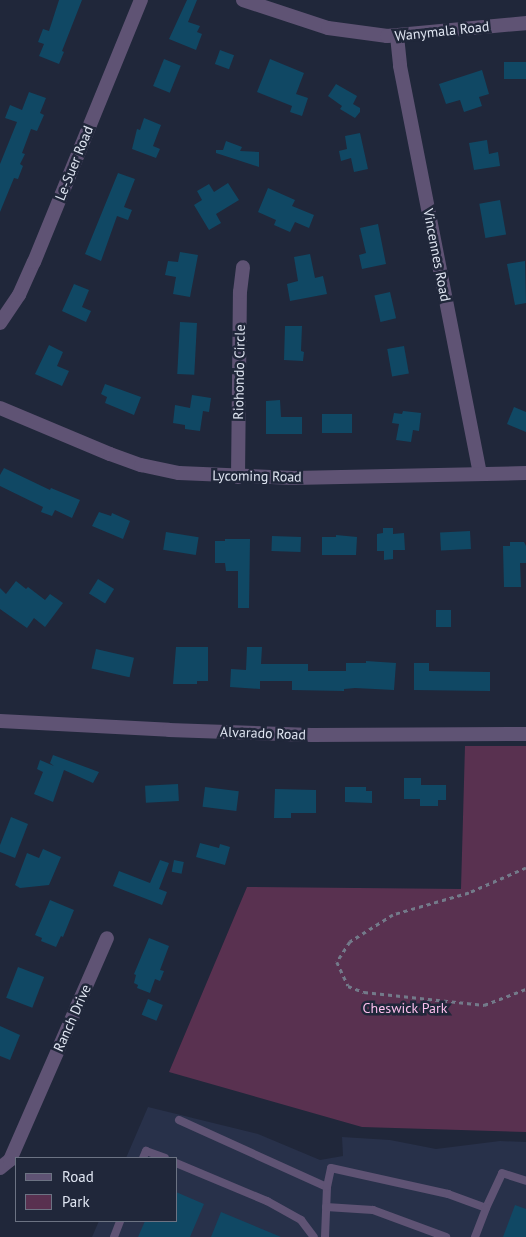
<!DOCTYPE html>
<html>
<head>
<meta charset="utf-8">
<style>
  body { margin:0 }
  #map { position:relative; width:526px; height:1237px; overflow:hidden; background:#20273a; font-family:"PT Sans",sans-serif }
  div>[style] { position:absolute }
  [style*='--x'] { left:calc(var(--x)*1px); top:calc(var(--y)*1px); width:calc(var(--w)*1px); rotate:calc(var(--a)*1deg) }
  .built>* { inset:0; background:#28314a }
  .green>* { inset:0; background:#593150 }
  .building>* { inset:0; background:#104864; transform-origin:0 0 }
  .path>* { height:2.5px; margin-top:-1.25px; transform-origin:0; background:repeating-linear-gradient(90deg,#737a8a 0 4px,transparent 0 8px) }
  .service>* { height:8px; margin:-4px; padding:0 4px; transform-origin:4px; border-radius:4px; background:#5f5374 }
  .minor>* { height:14px; margin:-7px; padding:0 7px; transform-origin:7px; border-radius:7px; background:#5f5374 }
  span { translate:-50% -50%; white-space:nowrap; text-align:center; line-height:1.15; -webkit-text-stroke:5px #20273a; paint-order:stroke }
  .street-label { font-size:14px; color:#dfe5f1 }
  .park-label { font-size:14px; color:#fbbfec }
  .legend { position:absolute; left:15px; top:1157px; width:162px; height:65px; box-sizing:border-box; background:#20273a; border:1px solid #6c7383; margin:0; padding:6px 9px; list-style:none; font-size:15px; color:#dfe5f1 }
  .legend li { display:flex; align-items:center; gap:10px; height:25px }
  .legend b { width:25px; border:1px solid #6c7383 }
</style>
</head>
<body>
<div id="map">
  <div class="built">
    <i style="clip-path:polygon(148px 1107px,258px 1134px,320px 1160px,343px 1156px,342px 1137px,390px 1140px,436px 1149px,500px 1141px,526px 1142px,526px 1237px,92px 1237px,99px 1221px,176px 1221px,176px 1158px,126px 1158px)"></i>
  </div>
  <div class="green">
    <i style="clip-path:polygon(465px 746px,526px 746px,526px 1132px,362px 1127px,169px 1072px,247px 887px,461px 889px)"></i>
  </div>
  <div class="building">
    <i style="clip-path:polygon(59px 0,82px 0,62px 51px,64px 52px,59px 64px,39px 56px,44px 44px,38px 42px,43px 29px,49px 31px)"></i>
    <i style="clip-path:polygon(187px 0,197px 0,188px 22px,200px 26px,197px 32px,202px 34px,196px 50px,169px 39px)"></i>
    <i style="left:220px;top:50px;width:15px;height:15px;rotate:20deg"></i>
    <i style="left:164px;top:59px;width:18px;height:29px;rotate:22deg"></i>
    <i style="clip-path:polygon(270px 59px,304px 73px,296px 94px,308px 98px,302px 116px,290px 112px,292px 106px,257px 92px)"></i>
    <i style="left:526px;top:62px;width:17px;height:22px;rotate:90deg"></i>
    <i style="clip-path:polygon(482px 70px,489px 94px,479px 97px,482px 106px,464px 112px,460px 100px,446px 104px,439px 84px)"></i>
    <i style="clip-path:polygon(336px 84px,357px 96px,353px 104px,360px 108px,360px 112px,355px 118px,340px 109px,342px 106px,328px 96px)"></i>
    <i style="clip-path:polygon(29px 92px,46px 98px,40px 113px,44px 115px,37px 131px,31px 129px,22px 153px,25px 154px,20px 164px,23px 166px,18px 179px,14px 178px,0 212px,0 164px,17px 122px,5px 118px,10px 105px,22px 110px)"></i>
    <i style="clip-path:polygon(144px 118px,161px 125px,153px 146px,160px 149px,156px 158px,132px 149px,137px 129px,140px 130px)"></i>
    <i style="clip-path:polygon(360px 133px,368px 169px,354px 172px,351px 158px,341px 161px,339px 151px,347px 149px,345px 136px)"></i>
    <i style="clip-path:polygon(487px 140px,489px 154px,498px 152px,500px 166px,474px 170px,469px 143px)"></i>
    <i style="clip-path:polygon(226px 141px,242px 147px,240px 151px,259px 152px,259px 167px,216px 153px,216px 150px,223px 150px)"></i>
    <i style="clip-path:polygon(118px 173px,135px 179px,124px 207px,132px 210px,128px 220px,117px 216px,101px 261px,85px 254px)"></i>
    <i style="clip-path:polygon(228px 183px,239px 200px,216px 214px,221px 223px,209px 230px,194px 205px,202px 200px,197px 191px,209px 184px,214px 192px)"></i>
    <i style="clip-path:polygon(268px 188px,295px 200px,292px 206px,314px 215px,309px 228px,295px 222px,290px 232px,274px 225px,276px 220px,258px 212px)"></i>
    <i style="left:500px;top:200px;width:35px;height:21px;rotate:80deg"></i>
    <i style="clip-path:polygon(378px 224px,386px 264px,362px 269px,359px 255px,366px 253px,360px 228px)"></i>
    <i style="clip-path:polygon(180px 252px,198px 255px,190px 297px,173px 294px,176px 277px,165px 275px,168px 261px,178px 262px)"></i>
    <i style="clip-path:polygon(310px 254px,315px 278px,323px 276px,327px 294px,290px 301px,287px 284px,298px 281px,294px 257px)"></i>
    <i style="clip-path:polygon(525px 261px,526px 303px,515px 305px,507px 264px)"></i>
    <i style="clip-path:polygon(74px 284px,89px 290px,82px 307px,91px 311px,86px 322px,62px 311px)"></i>
    <i style="left:390px;top:292px;width:27px;height:16px;rotate:77deg"></i>
    <i style="left:180px;top:322px;width:17px;height:52px;rotate:3deg"></i>
    <i style="clip-path:polygon(285px 326px,302px 326px,301px 351px,304px 352px,303px 361px,284px 360px)"></i>
    <i style="clip-path:polygon(49px 345px,63px 352px,57px 366px,69px 371px,62px 386px,35px 374px)"></i>
    <i style="left:404px;top:346px;width:28px;height:17px;rotate:80deg"></i>
    <i style="clip-path:polygon(105px 384px,141px 397px,134px 415px,105px 403px,107px 397px,101px 394px)"></i>
    <i style="clip-path:polygon(192px 395px,211px 398px,209px 412px,203px 411px,200px 431px,185px 429px,185px 425px,173px 423px,175px 405px,190px 408px)"></i>
    <i style="clip-path:polygon(280px 400px,281px 417px,302px 417px,302px 434px,266px 434px,266px 401px)"></i>
    <i style="clip-path:polygon(514px 407px,526px 412px,526px 432px,507px 424px)"></i>
    <i style="clip-path:polygon(403px 411px,421px 413px,419px 431px,413px 430px,411px 442px,396px 440px,399px 424px,392px 423px,394px 413px,402px 414px)"></i>
    <i style="left:322px;top:414px;width:30px;height:19px"></i>
    <i style="clip-path:polygon(4px 468px,50px 490px,51px 488px,80px 500px,72px 518px,55px 510px,52px 516px,41px 512px,43px 507px,0 486px,0 475px)"></i>
    <i style="clip-path:polygon(99px 512px,111px 516px,112px 513px,130px 521px,123px 539px,92px 526px)"></i>
    <i style="clip-path:polygon(383px 528px,393px 528px,393px 534px,404px 533px,405px 550px,393px 550px,393px 559px,384px 560px,384px 551px,377px 551px,377px 534px,383px 533px)"></i>
    <i style="left:470px;top:531px;width:18px;height:30px;rotate:87deg"></i>
    <i style="left:166px;top:532px;width:33px;height:18px;rotate:9deg"></i>
    <i style="clip-path:polygon(336px 535px,357px 537px,356px 555px,322px 555px,322px 537px,336px 537px)"></i>
    <i style="left:272px;top:536px;width:29px;height:15px;rotate:2deg"></i>
    <i style="clip-path:polygon(225px 539px,250px 539px,249px 608px,238px 608px,238px 571px,226px 571px,225px 563px,215px 563px,215px 541px,225px 541px)"></i>
    <i style="clip-path:polygon(510px 542px,524px 542px,526px 546px,526px 563px,520px 563px,521px 587px,504px 587px,503px 546px,510px 546px)"></i>
    <i style="left:98px;top:579px;width:19px;height:17px;rotate:32deg"></i>
    <i style="clip-path:polygon(16px 581px,26px 589px,28px 587px,45px 600px,50px 594px,63px 603px,45px 627px,34px 618px,27px 628px,0 609px,0 588px,6px 594px)"></i>
    <i style="left:436px;top:610px;width:15px;height:17px"></i>
    <i style="clip-path:polygon(176px 647px,208px 647px,208px 681px,197px 681px,197px 684px,173px 684px)"></i>
    <i style="clip-path:polygon(247px 647px,262px 647px,261px 664px,308px 664px,308px 671px,346px 671px,346px 663px,366px 663px,366px 661px,396px 663px,394px 690px,355px 688px,344px 689px,344px 691px,292px 690px,292px 681px,260px 681px,260px 689px,230px 687px,231px 669px,246px 670px)"></i>
    <i style="left:96px;top:649px;width:39px;height:20px;rotate:13deg"></i>
    <i style="clip-path:polygon(414px 663px,429px 663px,429px 671px,490px 672px,490px 691px,414px 690px)"></i>
    <i style="clip-path:polygon(53px 755px,99px 772px,93px 783px,64px 770px,53px 802px,34px 794px,43px 772px,37px 769px,40px 760px,54px 766px,50px 763px)"></i>
    <i style="clip-path:polygon(404px 778px,421px 778px,421px 785px,446px 785px,446px 800px,438px 800px,438px 806px,420px 806px,420px 799px,404px 799px)"></i>
    <i style="left:178px;top:784px;width:17px;height:33px;rotate:87deg"></i>
    <i style="left:205px;top:787px;width:34px;height:20px;rotate:7deg"></i>
    <i style="clip-path:polygon(345px 787px,366px 787px,366px 791px,372px 791px,372px 803px,345px 802px)"></i>
    <i style="clip-path:polygon(275px 789px,316px 790px,316px 813px,291px 813px,291px 818px,274px 818px)"></i>
    <i style="clip-path:polygon(11px 817px,28px 824px,15px 858px,0 852px,0 845px)"></i>
    <i style="clip-path:polygon(200px 843px,219px 848px,220px 844px,230px 847px,225px 865px,196px 857px)"></i>
    <i style="clip-path:polygon(43px 849px,61px 857px,49px 885px,20px 888px,15px 885px,27px 853px,39px 858px)"></i>
    <i style="clip-path:polygon(160px 860px,169px 863px,159px 889px,167px 892px,162px 905px,113px 886px,119px 871px,150px 883px)"></i>
    <i style="left:174px;top:860px;width:10px;height:12px;rotate:11deg"></i>
    <i style="clip-path:polygon(50px 900px,74px 910px,63px 937px,61px 936px,56px 947px,41px 941px,42px 938px,35px 935px)"></i>
    <i style="clip-path:polygon(149px 938px,169px 946px,160px 970px,164px 971px,160px 981px,155px 979px,150px 993px,137px 988px,138px 985px,134px 983px,136px 975px,134px 974px)"></i>
    <i style="left:18px;top:967px;width:28px;height:33px;rotate:21deg"></i>
    <i style="left:148px;top:999px;width:16px;height:17px;rotate:22deg"></i>
    <i style="clip-path:polygon(0 1026px,20px 1035px,10px 1060px,0 1056px)"></i>
    <i style="clip-path:polygon(176px 1192px,204px 1204px,190px 1237px,138px 1237px,145px 1221px,176px 1221px)"></i>
    <i style="clip-path:polygon(515px 1205px,526px 1209px,526px 1237px,503px 1237px)"></i>
    <i style="clip-path:polygon(221px 1212px,281px 1237px,211px 1237px)"></i>
  </div>
  <div class="path">
    <i style="--x:526;--y:868;--w:62;--a:156.3"></i>
    <i style="--x:469;--y:893;--w:79;--a:163.9"></i>
    <i style="--x:393;--y:915;--w:51;--a:147.9"></i>
    <i style="--x:350;--y:942;--w:24;--a:123"></i>
    <i style="--x:337;--y:962;--w:26;--a:65"></i>
    <i style="--x:348;--y:986;--w:17;--a:21"></i>
    <i style="--x:364;--y:992;--w:121;--a:6.2"></i>
    <i style="--x:484;--y:1005;--w:45;--a:-20.9"></i>
  </div>
  <div class="service">
    <i style="--x:179;--y:1120;--w:162;--a:24.4"></i>
    <i style="--x:327;--y:1187;--w:50;--a:92.3"></i>
    <i style="--x:143;--y:1158;--w:8;--a:-67"></i>
    <i style="--x:146;--y:1151;--w:20;--a:20"></i>
    <i style="--x:176;--y:1163;--w:99;--a:22.7"></i>
    <i style="--x:267;--y:1201;--w:39;--a:29"></i>
    <i style="--x:301;--y:1220;--w:21;--a:53"></i>
    <i style="--x:327;--y:1187;--w:19;--a:-78"></i>
    <i style="--x:331;--y:1168;--w:120;--a:12.5"></i>
    <i style="--x:448;--y:1194;--w:40;--a:20.2"></i>
    <i style="--x:486;--y:1208;--w:38;--a:-65"></i>
    <i style="--x:502;--y:1173;--w:25;--a:18"></i>
    <i style="--x:326;--y:1207;--w:47;--a:3.7"></i>
    <i style="--x:373;--y:1210;--w:78;--a:20.3"></i>
    <i style="--x:114;--y:1237;--w:17;--a:-69"></i>
    <i style="--x:475;--y:1237;--w:31;--a:-69"></i>
  </div>
  <div class="minor">
    <i style="--x:243;--y:0;--w:89;--a:18.2"></i>
    <i style="--x:328;--y:28;--w:60;--a:7.7"></i>
    <i style="--x:387;--y:36;--w:140;--a:-5.3"></i>
    <i style="--x:397;--y:36;--w:30;--a:84"></i>
    <i style="--x:400;--y:66;--w:415;--a:78.9"></i>
    <i style="--x:0;--y:323;--w:34;--a:-56"></i>
    <i style="--x:19;--y:295;--w:36;--a:-66"></i>
    <i style="--x:34;--y:262;--w:283;--a:-67.8"></i>
    <i style="--x:0;--y:408;--w:119;--a:22.7"></i>
    <i style="--x:110;--y:454;--w:33;--a:20"></i>
    <i style="--x:141;--y:465;--w:39;--a:12"></i>
    <i style="--x:179;--y:473;--w:114;--a:2.5"></i>
    <i style="--x:293;--y:478;--w:233;--a:-1.2"></i>
    <i style="--x:238;--y:477;--w:185;--a:-89.4"></i>
    <i style="--x:240;--y:292;--w:25;--a:-83"></i>
    <i style="--x:0;--y:721;--w:169;--a:3"></i>
    <i style="--x:169;--y:730;--w:143;--a:2"></i>
    <i style="--x:312;--y:735;--w:214;--a:-0.3"></i>
    <i style="--x:0;--y:1168;--w:13;--a:-39"></i>
    <i style="--x:10;--y:1160;--w:242;--a:-66.4"></i>
  </div>
  <div class="street-label">
    <span style="left:442px;top:31px;rotate:-6deg">Wanymala Road</span>
    <span style="left:74px;top:163px;rotate:-68deg">Le-Suer Road</span>
    <span style="left:437px;top:255px;rotate:79deg">Vincennes Road</span>
    <span style="left:239px;top:372px;rotate:-89deg">Riohondo Circle</span>
    <span style="left:257px;top:476px;rotate:1deg">Lycoming Road</span>
    <span style="left:263px;top:733px;rotate:2deg">Alvarado Road</span>
    <span style="left:72px;top:1018px;rotate:-66deg">Ranch Drive</span>
  </div>
  <div class="park-label">
    <span style="left:405px;top:1008px">Cheswick Park</span>
  </div>
  <ul class="legend">
  <li><b style="height:6px;background:#5f5374"></b>Road</li>
  <li><b style="height:14px;background:#593150"></b>Park</li>
  </ul>
</div>
</body>
</html>
